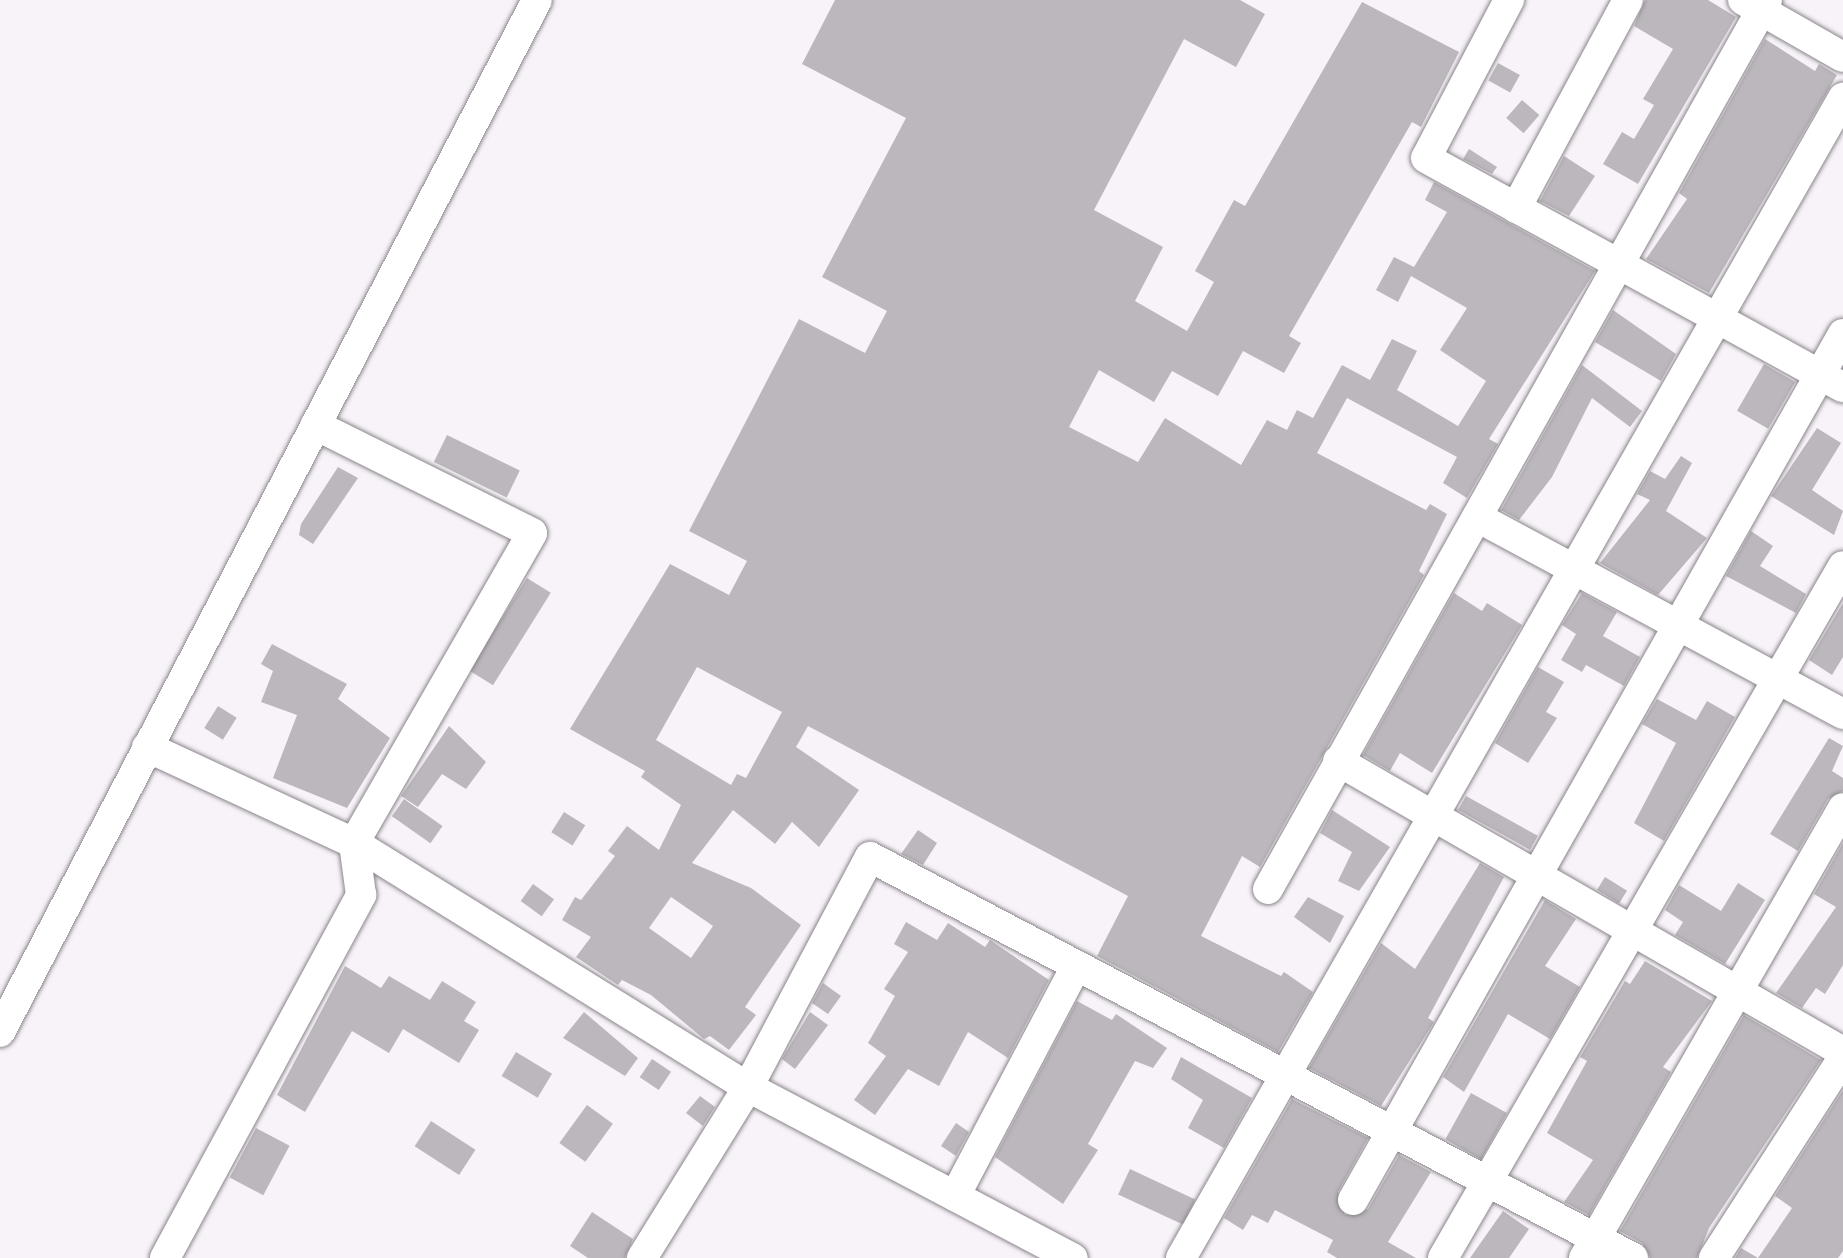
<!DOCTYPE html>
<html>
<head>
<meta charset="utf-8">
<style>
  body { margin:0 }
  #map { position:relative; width:1843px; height:1258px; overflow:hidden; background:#f8f3f9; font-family:"Nunito Sans",sans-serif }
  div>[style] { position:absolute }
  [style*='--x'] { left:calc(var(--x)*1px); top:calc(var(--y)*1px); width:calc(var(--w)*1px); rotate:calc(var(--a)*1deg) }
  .building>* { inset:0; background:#bcb7bd; transform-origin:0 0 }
  .roads { filter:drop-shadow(0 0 2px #89858a) drop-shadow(0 0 2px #89858a) }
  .minor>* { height:30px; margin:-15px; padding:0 15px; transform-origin:15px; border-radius:15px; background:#fff }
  span { translate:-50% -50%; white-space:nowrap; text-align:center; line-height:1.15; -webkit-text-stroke:7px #fff; paint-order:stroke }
</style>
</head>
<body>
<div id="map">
  <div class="building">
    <i style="clip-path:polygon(evenodd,835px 0,1240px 0,1265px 14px,1236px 67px,1184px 39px,1094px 210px,1163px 247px,1135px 301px,1187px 331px,1214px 282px,1195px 271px,1234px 200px,1245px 206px,1362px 2px,1459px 52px,1421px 127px,1412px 122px,1289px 336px,1301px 343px,1284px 373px,1243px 351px,1218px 396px,1172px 371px,1154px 402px,1099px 370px,1069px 427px,1138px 462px,1165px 418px,1241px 465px,1267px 420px,1287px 430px,1297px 410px,1313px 418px,1342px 365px,1370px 380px,1392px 339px,1417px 351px,1397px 390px,1458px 426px,1486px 381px,1440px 350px,1467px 308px,1411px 276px,1398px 302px,1376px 290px,1394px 257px,1414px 267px,1447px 212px,1425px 200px,1434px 182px,1595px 271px,1489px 439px,1498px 444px,1467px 498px,1443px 483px,1457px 457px,1347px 398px,1317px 453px,1426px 510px,1430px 504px,1447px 514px,1419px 571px,1424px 575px,1260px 867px,1242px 856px,1201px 936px,1281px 976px,1284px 972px,1313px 992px,1278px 1052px,1097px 956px,1128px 896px,808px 726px,796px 747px,859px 790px,819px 847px,792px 822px,775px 844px,733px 810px,692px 863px,751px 888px,801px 925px,745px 1007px,756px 1015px,729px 1050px,710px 1036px,704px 1039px,651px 995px,622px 980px,618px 985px,576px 957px,591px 937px,562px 920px,575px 897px,581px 900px,615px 856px,608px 851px,627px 826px,659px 850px,681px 805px,641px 777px,645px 771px,570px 729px,670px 564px,729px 595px,747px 561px,689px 531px,799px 319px,865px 353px,887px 311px,822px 277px,906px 118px,802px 64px,835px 0,697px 667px,782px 712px,746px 778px,737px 774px,731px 785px,656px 740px,697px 667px,835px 0,671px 897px,713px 926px,691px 958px,649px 928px,671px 897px)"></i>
    <i style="clip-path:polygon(1645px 0,1708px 0,1736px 17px,1638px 184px,1603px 164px,1622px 132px,1634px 139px,1654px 105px,1643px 99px,1673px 49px,1634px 26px)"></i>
    <i style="clip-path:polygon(1765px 39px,1815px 71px,1819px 64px,1837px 75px,1709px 293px,1646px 259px,1687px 199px,1679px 193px)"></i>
    <i style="left:1498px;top:63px;width:25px;height:20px;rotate:29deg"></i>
    <i style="left:1522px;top:100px;width:23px;height:24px;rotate:41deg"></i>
    <i style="clip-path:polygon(1469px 149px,1497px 167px,1492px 174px,1463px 159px)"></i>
    <i style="clip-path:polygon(1564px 156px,1595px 176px,1569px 216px,1540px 201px)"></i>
    <i style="clip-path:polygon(1613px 310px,1676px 354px,1661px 381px,1595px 342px)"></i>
    <i style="left:1764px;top:364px;width:36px;height:54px;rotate:30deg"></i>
    <i style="clip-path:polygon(1582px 365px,1642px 411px,1630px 427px,1592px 398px,1552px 477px,1519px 520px,1501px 510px)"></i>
    <i style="clip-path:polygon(1817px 428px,1841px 443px,1812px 490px,1843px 511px,1834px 535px,1771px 496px)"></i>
    <i style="left:447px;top:435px;width:81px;height:30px;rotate:26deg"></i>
    <i style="clip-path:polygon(1681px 456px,1692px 463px,1666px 511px,1707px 538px,1658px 595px,1600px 563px,1650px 500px,1637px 494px,1650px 471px,1665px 479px)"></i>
    <i style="clip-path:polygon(338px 467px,358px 478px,313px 544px,299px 535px,301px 524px)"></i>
    <i style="clip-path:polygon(1751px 531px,1773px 546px,1760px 566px,1806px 594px,1796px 613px,1726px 576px)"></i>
    <i style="left:527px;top:578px;width:28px;height:109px;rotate:32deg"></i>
    <i style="clip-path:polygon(1454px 593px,1482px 611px,1487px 603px,1522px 625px,1432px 773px,1400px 753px,1390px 771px,1363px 755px)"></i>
    <i style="clip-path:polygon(1582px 593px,1617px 612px,1603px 636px,1640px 657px,1624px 686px,1586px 665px,1582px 672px,1561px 660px,1576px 634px,1562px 625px)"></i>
    <i style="clip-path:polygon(1843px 603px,1843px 657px,1832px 675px,1809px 660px)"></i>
    <i style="clip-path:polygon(272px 644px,347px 684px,338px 699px,390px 738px,347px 808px,273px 778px,297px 715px,261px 702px,273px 671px,261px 664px)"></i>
    <i style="clip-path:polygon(1538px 667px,1564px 682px,1546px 712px,1557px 718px,1528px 763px,1495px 743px)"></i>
    <i style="clip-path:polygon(1657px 699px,1696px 720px,1707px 701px,1735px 717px,1664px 841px,1634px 823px,1676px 743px,1642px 724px)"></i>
    <i style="left:218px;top:706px;width:22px;height:26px;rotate:32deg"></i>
    <i style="clip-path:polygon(449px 726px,486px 762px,466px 789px,442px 774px,418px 807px,401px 796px)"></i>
    <i style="clip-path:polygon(1829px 738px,1843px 746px,1832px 771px,1843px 778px,1843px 791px,1828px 799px,1798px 851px,1770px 834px)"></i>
    <i style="left:1466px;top:796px;width:82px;height:16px;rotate:29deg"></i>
    <i style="left:404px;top:799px;width:47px;height:21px;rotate:35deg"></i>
    <i style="clip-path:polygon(1332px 810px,1390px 847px,1359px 891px,1338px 881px,1352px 852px,1320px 833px)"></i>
    <i style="left:564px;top:812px;width:25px;height:24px;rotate:32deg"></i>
    <i style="clip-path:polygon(918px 830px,937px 843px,923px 865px,901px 854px)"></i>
    <i style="clip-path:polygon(1843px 843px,1843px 965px,1825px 994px,1816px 988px,1802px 1008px,1776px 993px,1836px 907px,1814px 894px)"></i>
    <i style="clip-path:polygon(1480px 863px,1504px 877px,1428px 1018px,1434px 1022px,1381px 1106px,1309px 1068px,1381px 943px,1415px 969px)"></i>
    <i style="left:1605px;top:877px;width:26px;height:15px;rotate:32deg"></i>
    <i style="clip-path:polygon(1738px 883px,1765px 900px,1725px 964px,1675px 935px,1683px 922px,1665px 910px,1679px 885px,1721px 911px)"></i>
    <i style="left:533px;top:884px;width:26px;height:21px;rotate:36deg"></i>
    <i style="clip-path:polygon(1308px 897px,1344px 916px,1330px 943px,1294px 917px)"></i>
    <i style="clip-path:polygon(1545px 900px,1576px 919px,1545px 966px,1580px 987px,1550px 1039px,1508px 1014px,1464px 1092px,1443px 1077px)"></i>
    <i style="clip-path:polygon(906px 922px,937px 940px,948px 923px,985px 947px,990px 940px,1049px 980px,1008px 1058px,968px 1032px,939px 1086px,908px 1069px,875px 1115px,854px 1100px,886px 1056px,868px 1043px,895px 996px,884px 989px,908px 952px,894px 944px)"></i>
    <i style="clip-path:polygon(1645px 961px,1712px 1001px,1663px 1067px,1671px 1072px,1589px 1215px,1564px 1202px,1593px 1160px,1547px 1133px,1587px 1061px,1580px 1057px,1625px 981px,1630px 984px)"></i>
    <i style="clip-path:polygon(345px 966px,381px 988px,389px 976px,430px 1000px,442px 981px,476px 1002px,464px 1021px,479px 1030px,459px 1063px,403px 1029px,389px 1053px,352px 1031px,305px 1112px,277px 1095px)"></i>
    <i style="clip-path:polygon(823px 983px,841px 996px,828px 1014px,812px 1003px)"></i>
    <i style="clip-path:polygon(1077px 1001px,1112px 1020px,1116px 1014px,1167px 1048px,1153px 1068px,1135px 1061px,1088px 1144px,1098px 1150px,1063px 1204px,995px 1157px)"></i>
    <i style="clip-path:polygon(584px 1012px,638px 1058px,625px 1076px,563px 1038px)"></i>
    <i style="clip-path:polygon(810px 1012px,828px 1025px,795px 1069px,782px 1059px)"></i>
    <i style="clip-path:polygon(1744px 1015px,1821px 1060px,1709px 1228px,1697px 1258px,1650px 1258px,1642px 1243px,1620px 1231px)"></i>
    <i style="left:516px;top:1052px;width:42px;height:28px;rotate:31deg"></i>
    <i style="clip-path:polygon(1181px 1057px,1252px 1098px,1224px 1148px,1188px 1128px,1203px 1100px,1171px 1079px)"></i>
    <i style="left:652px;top:1059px;width:23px;height:22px;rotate:34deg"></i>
    <i style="clip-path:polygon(1843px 1090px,1843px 1251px,1838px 1258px,1735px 1258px,1741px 1248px,1758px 1258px,1792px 1208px,1775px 1196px)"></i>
    <i style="left:1471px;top:1093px;width:41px;height:53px;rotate:29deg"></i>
    <i style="clip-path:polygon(700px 1096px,715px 1107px,703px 1126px,686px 1113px)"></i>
    <i style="clip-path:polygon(1292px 1099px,1368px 1138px,1338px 1192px,1345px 1215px,1368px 1209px,1399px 1155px,1431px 1172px,1388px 1242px,1416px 1258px,1337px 1258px,1327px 1252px,1333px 1240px,1275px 1210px,1268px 1223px,1252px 1215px,1243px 1230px,1224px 1218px)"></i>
    <i style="left:587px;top:1105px;width:32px;height:47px;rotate:36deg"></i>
    <i style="left:431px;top:1121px;width:53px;height:30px;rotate:33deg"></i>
    <i style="clip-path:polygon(956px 1123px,969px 1132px,956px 1156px,941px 1146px)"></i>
    <i style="left:256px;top:1128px;width:38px;height:56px;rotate:28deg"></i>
    <i style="left:1130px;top:1169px;width:72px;height:28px;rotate:25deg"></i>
    <i style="clip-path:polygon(1503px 1211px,1529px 1229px,1509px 1258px,1470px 1258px)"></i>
    <i style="clip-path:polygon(592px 1212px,633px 1239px,625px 1258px,588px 1258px,570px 1246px)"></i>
  </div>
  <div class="roads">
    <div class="minor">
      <i style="--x:1509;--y:0;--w:178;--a:117.7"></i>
      <i style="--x:1426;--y:158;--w:476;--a:28.8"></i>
      <i style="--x:1743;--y:0;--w:115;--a:29.7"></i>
      <i style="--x:1516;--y:208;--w:236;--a:-61.7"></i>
      <i style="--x:1477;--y:517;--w:416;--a:28.3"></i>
      <i style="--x:147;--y:747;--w:228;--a:24.9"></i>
      <i style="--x:354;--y:843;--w:463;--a:31.8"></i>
      <i style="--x:748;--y:1087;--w:367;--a:27.8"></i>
      <i style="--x:1338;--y:761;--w:583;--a:29.95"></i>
      <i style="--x:1268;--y:889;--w:1019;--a:-60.69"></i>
      <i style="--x:0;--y:1032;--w:1163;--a:-62.51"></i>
      <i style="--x:955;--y:1196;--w:258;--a:-62.2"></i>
      <i style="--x:1353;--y:1200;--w:995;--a:-60.5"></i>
      <i style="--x:165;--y:1258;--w:413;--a:-61.6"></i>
      <i style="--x:361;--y:895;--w:52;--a:-97.7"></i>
      <i style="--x:354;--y:843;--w:357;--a:-60.1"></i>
      <i style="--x:532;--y:533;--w:242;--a:-153.5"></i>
      <i style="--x:642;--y:1258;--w:201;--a:-58.2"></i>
      <i style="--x:748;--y:1087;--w:260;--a:-62.1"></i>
      <i style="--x:870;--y:857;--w:862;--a:27.72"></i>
      <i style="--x:1181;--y:1258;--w:1336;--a:-60.29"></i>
      <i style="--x:1443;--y:1258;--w:799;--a:-59.97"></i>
      <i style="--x:1584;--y:1258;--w:519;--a:-60.08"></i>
      <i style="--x:1714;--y:1258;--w:238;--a:-57.2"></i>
    </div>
  </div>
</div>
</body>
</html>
